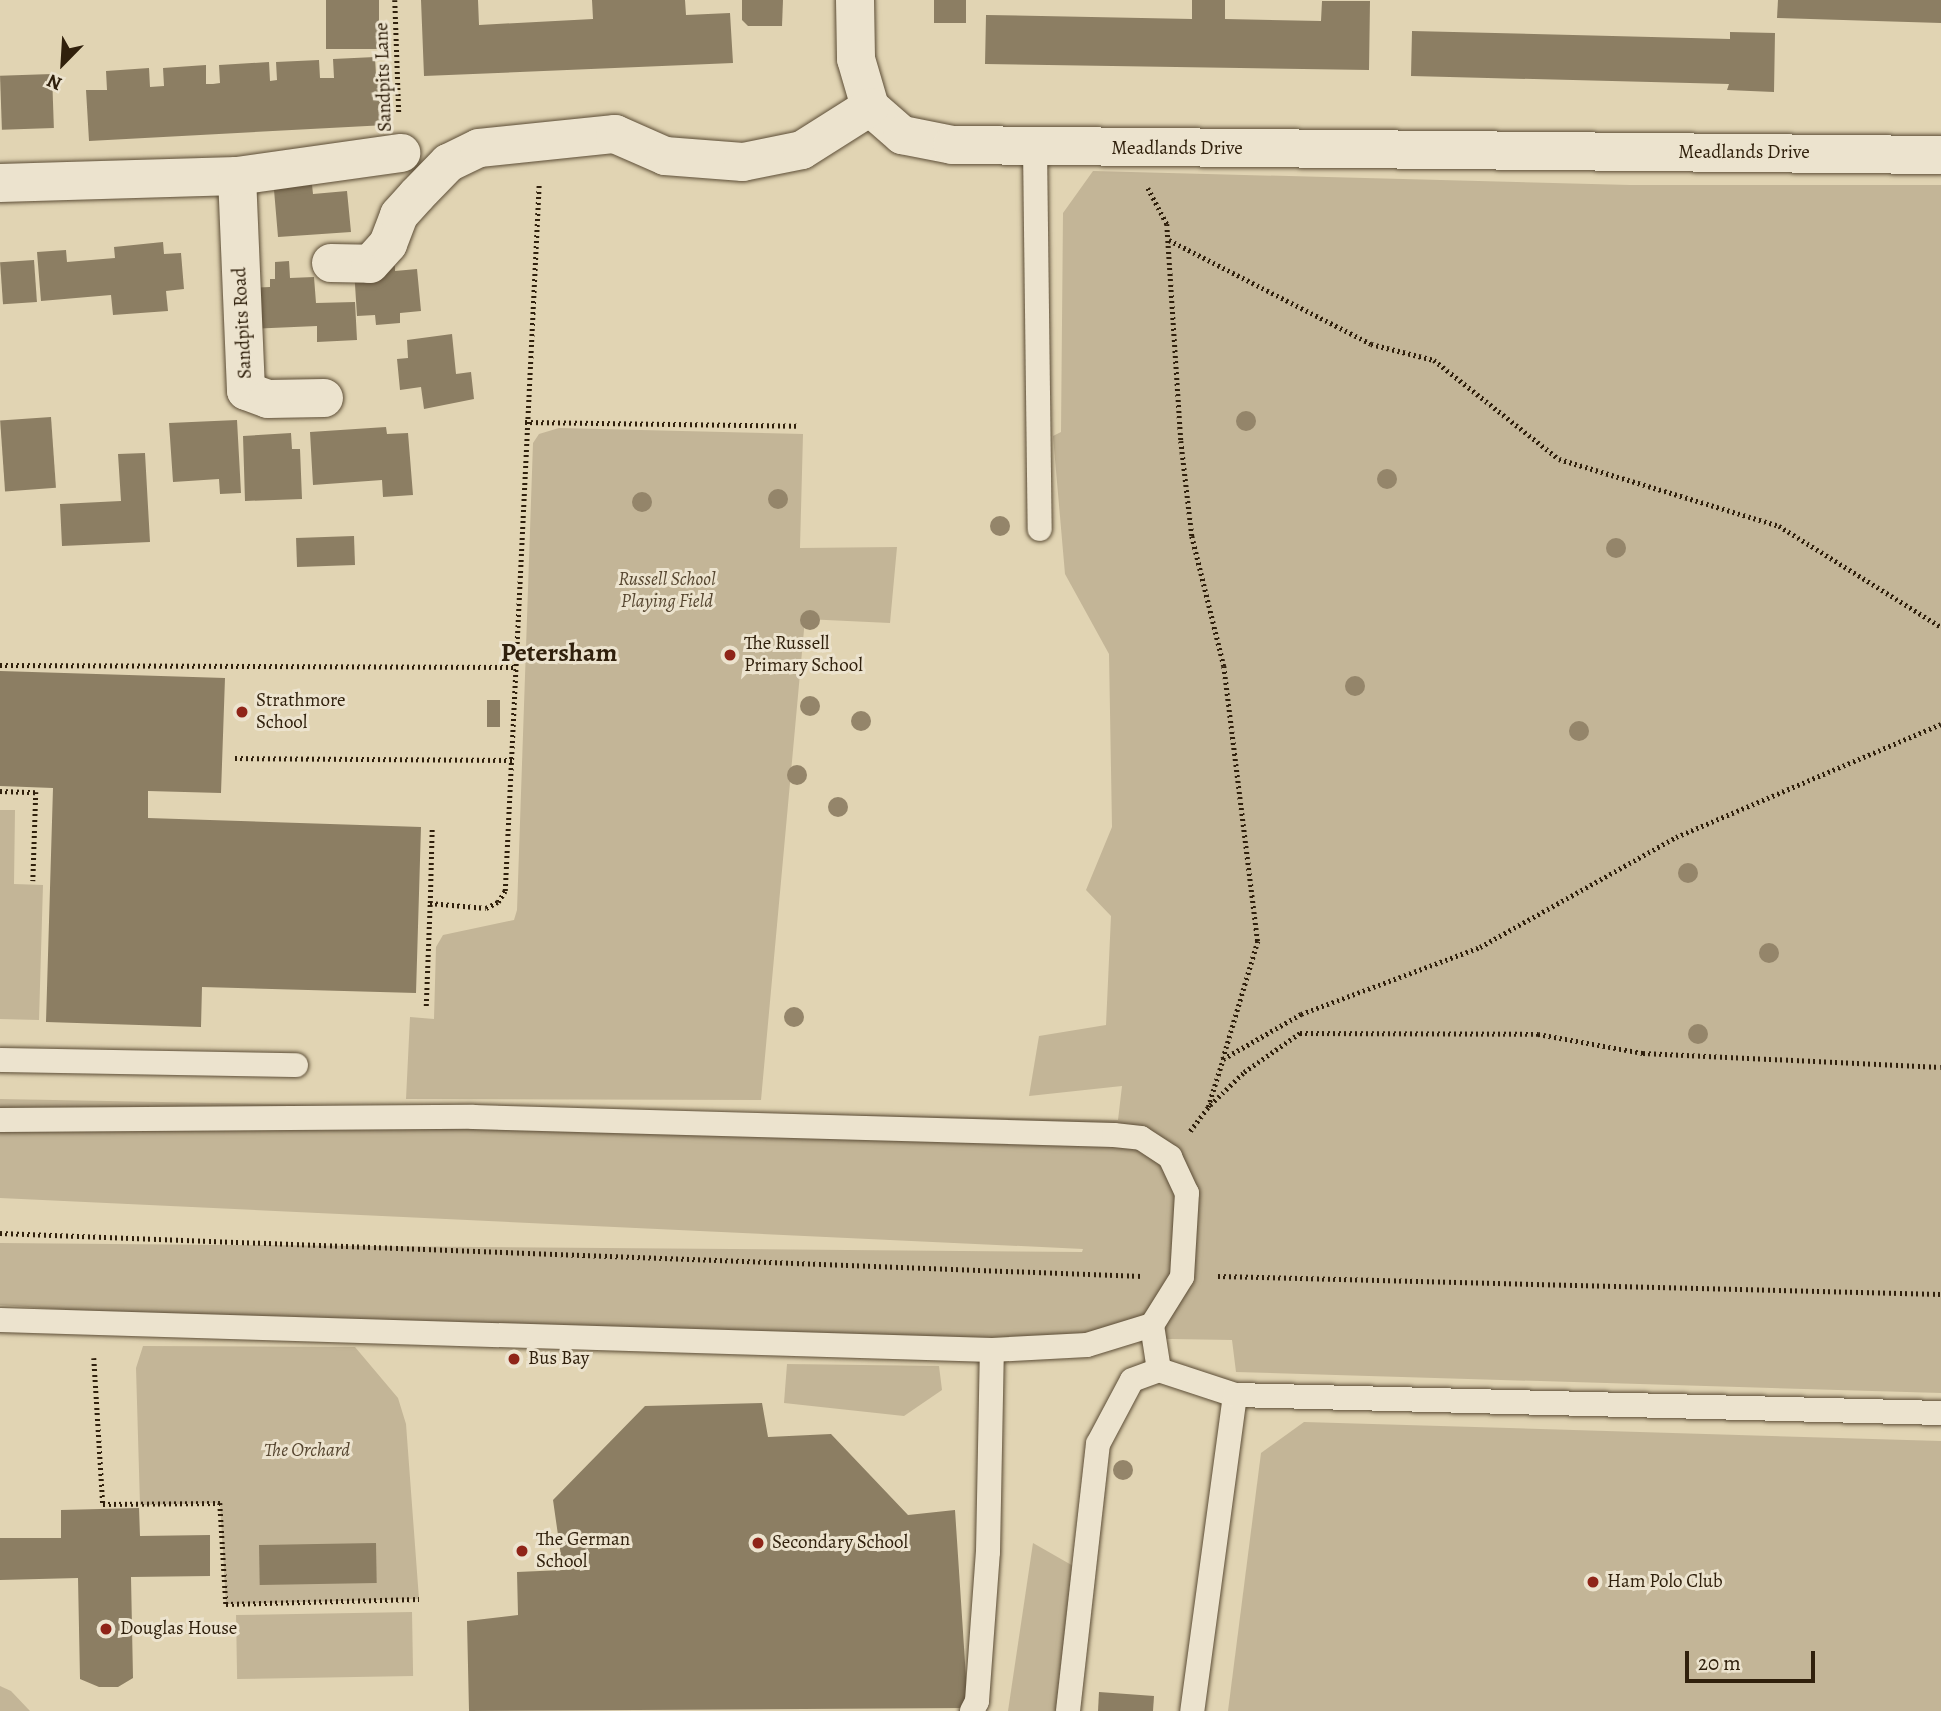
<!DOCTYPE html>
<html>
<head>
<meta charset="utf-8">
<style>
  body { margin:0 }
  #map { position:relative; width:1941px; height:1711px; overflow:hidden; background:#e1d4b3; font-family:Alegreya,serif }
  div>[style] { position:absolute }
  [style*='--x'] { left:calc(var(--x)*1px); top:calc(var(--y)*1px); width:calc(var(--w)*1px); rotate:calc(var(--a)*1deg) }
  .green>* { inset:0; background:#c3b597; transform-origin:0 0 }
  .building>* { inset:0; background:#8c7e63; transform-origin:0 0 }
  .path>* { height:4.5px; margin-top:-2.25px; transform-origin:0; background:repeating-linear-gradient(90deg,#30200c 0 2px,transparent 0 5.5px) }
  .roads { filter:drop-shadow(0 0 2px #5c4d36) drop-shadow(0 0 2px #5c4d36) }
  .lane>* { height:24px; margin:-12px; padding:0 12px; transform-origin:12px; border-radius:12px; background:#ece3ce }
  .street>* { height:38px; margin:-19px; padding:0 19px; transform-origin:19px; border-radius:19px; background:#ece3ce }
  .trees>* { width:20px; height:20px; margin:-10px; border-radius:50%; background:#94856a }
  .dots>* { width:19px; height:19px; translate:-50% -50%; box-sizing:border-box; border:4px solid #ece3ce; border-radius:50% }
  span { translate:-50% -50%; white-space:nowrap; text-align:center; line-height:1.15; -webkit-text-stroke:6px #ece3ce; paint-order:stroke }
  .street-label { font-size:19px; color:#30200c }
  .park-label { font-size:19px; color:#55452f; font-style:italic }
  .poi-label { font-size:19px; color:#30200c }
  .left { translate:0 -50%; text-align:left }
  .district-label { font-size:26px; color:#30200c; font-weight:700 }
  .north { position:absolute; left:28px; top:28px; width:70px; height:70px; -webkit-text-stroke:5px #ece3ce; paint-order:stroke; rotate:204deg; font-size:19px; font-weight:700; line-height:28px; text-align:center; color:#30200c }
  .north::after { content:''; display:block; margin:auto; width:24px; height:32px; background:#30200c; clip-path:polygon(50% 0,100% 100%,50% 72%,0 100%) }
  .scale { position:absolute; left:1685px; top:1651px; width:130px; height:32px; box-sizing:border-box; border:4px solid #30200c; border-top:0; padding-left:9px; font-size:21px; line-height:24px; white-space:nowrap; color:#30200c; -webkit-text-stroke:5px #ece3ce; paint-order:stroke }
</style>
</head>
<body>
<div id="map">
  <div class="green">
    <i style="clip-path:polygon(1093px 171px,1630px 185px,1941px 185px,1941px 1393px,1236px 1372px,1232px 1340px,1111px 1338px,1087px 1345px,403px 1334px,0 1305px,0 1243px,1082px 1252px,1083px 1249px,0 1198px,0 1099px,1118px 1120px,1122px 1086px,1029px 1096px,1039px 1036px,1106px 1025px,1111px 916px,1086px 890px,1112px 827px,1109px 654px,1065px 574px,1053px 436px,1061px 432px,1063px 213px)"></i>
    <i style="clip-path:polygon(559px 428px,803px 434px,800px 548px,897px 547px,890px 623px,805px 619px,761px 1100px,406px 1099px,410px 1017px,434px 1019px,436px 947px,443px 935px,514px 920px,517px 910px,533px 443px,539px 434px)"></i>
    <i style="clip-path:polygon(0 810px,15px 810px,14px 884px,43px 885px,39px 1020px,0 1019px)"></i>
    <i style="clip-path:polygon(143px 1346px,355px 1347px,398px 1398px,406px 1424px,419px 1599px,226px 1604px,220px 1503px,140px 1505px,136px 1368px)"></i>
    <i style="clip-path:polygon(787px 1364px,939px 1366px,942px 1390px,904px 1416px,784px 1403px)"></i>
    <i style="clip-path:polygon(1304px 1422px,1941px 1441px,1941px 1711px,1228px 1711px,1261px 1453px)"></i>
    <i style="clip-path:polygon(1033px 1543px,1075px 1567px,1061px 1711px,1008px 1711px)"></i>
    <i style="left:412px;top:1612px;width:64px;height:176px;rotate:89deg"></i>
    <i style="clip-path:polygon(0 1686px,11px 1691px,30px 1711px,0 1711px)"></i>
  </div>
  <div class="building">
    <i style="left:326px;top:0;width:53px;height:49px"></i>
    <i style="clip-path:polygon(421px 0,478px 0,479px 25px,593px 19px,592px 0,685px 0,686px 15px,730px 13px,733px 63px,424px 76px)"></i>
    <i style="clip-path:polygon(742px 0,783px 0,782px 26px,748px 26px,742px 20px)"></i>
    <i style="left:934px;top:0;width:32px;height:23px"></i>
    <i style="clip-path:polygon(1192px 0,1225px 0,1225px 19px,1321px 21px,1322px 1px,1370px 1px,1369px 70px,985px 64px,986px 15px,1192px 19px)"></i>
    <i style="clip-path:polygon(1778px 0,1941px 0,1941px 23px,1777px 18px)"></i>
    <i style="clip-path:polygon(1412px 31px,1730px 39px,1730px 32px,1775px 33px,1774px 92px,1727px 90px,1729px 84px,1411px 76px)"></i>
    <i style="clip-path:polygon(375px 57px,376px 75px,384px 74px,386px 125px,89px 141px,86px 90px,107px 90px,106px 71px,149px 68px,150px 87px,164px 86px,163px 68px,206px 65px,206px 84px,213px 84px,220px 83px,219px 65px,269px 62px,270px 81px,277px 80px,276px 62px,319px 60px,320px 78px,334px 78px,333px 59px)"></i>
    <i style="left:52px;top:74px;width:54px;height:52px;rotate:88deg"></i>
    <i style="clip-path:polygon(311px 175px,313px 194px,347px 191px,351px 232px,278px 237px,273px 178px)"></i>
    <i style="clip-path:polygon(163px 242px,164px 254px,181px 253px,184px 289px,166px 291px,168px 311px,113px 315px,111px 295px,41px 301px,37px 252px,66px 250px,67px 262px,115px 258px,114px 247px)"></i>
    <i style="left:34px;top:260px;width:42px;height:34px;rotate:86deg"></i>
    <i style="clip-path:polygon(289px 261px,290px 278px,314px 277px,316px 303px,355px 302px,357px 340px,317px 342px,317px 326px,251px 329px,250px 288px,270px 287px,270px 279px,275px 279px,275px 262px)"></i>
    <i style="clip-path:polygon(395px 266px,395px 271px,417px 269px,421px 311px,400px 313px,400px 323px,376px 325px,375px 315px,357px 316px,354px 269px)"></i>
    <i style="clip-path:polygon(452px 334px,456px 374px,471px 372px,474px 399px,424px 409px,421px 387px,400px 390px,397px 359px,408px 358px,407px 340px)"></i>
    <i style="left:51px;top:417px;width:71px;height:51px;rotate:86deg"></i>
    <i style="clip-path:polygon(237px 420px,241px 493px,220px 494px,219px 479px,173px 482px,169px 423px)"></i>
    <i style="clip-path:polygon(386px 427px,387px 434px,408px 433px,413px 495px,383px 497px,382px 480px,313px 485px,310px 432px)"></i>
    <i style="clip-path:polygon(291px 433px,292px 449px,300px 449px,302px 499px,245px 501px,243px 436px)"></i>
    <i style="clip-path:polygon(145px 453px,150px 542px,62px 546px,60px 504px,121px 501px,118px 454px)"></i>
    <i style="left:354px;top:536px;width:29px;height:58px;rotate:88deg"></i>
    <i style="clip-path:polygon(0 671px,225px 678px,221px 793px,148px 791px,148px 818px,421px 827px,416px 993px,202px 987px,201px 1027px,46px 1022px,53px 788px,0 786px)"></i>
    <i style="left:487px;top:700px;width:13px;height:27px"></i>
    <i style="clip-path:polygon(762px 1403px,768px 1437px,831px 1434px,908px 1515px,955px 1510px,968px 1708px,469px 1711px,467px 1621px,518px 1615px,517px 1572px,563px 1570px,553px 1500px,645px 1406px)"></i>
    <i style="clip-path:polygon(139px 1508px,140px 1536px,210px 1535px,210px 1576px,131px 1577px,133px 1678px,118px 1687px,99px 1687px,80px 1679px,78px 1578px,0 1580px,0 1538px,61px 1538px,61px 1510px)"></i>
    <i style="left:376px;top:1543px;width:40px;height:117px;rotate:89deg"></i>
    <i style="clip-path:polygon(1099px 1692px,1154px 1696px,1153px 1711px,1098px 1711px)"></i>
  </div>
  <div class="path">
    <i style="--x:395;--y:0;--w:113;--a:88"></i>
    <i style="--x:1148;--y:188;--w:41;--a:62.2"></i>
    <i style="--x:1167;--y:224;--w:217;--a:86.3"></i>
    <i style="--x:1181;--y:441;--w:96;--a:83.4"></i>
    <i style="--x:1192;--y:536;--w:134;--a:76.2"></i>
    <i style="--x:1224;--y:666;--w:277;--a:83"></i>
    <i style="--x:1258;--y:941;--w:123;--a:106.5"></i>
    <i style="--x:1169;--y:240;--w:227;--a:27.2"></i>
    <i style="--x:1371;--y:344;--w:65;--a:14.3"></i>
    <i style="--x:1434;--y:360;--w:159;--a:38.4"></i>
    <i style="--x:1559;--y:459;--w:230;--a:16.9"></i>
    <i style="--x:1779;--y:526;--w:191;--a:31.9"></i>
    <i style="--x:525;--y:422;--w:273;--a:0.8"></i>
    <i style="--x:0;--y:665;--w:516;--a:0.22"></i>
    <i style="--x:235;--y:758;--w:279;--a:0.4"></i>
    <i style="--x:0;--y:791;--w:36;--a:2"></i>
    <i style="--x:36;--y:792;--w:89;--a:91.9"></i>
    <i style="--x:430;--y:903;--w:77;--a:-88.5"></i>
    <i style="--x:426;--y:1006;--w:103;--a:-87.8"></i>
    <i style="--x:430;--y:903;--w:56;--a:5.1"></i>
    <i style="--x:486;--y:908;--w:13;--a:-27"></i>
    <i style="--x:498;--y:902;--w:13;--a:-58"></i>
    <i style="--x:505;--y:891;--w:709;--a:-87.25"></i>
    <i style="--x:1210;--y:1105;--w:47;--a:-44.1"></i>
    <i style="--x:1244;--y:1072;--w:68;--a:-34.9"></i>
    <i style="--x:1300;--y:1033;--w:238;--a:0.2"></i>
    <i style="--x:1538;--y:1034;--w:107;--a:10.3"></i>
    <i style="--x:1643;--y:1053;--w:298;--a:2.7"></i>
    <i style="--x:1190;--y:1131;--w:30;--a:-53"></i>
    <i style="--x:1208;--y:1107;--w:50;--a:-72.6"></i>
    <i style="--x:1223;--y:1059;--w:90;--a:-30"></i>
    <i style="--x:1301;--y:1014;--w:191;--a:-20.5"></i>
    <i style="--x:1480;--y:947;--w:225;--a:-29.3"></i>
    <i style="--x:1676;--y:837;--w:288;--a:-23.1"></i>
    <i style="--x:0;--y:1233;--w:1143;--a:2.16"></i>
    <i style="--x:1218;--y:1276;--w:723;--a:1.43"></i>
    <i style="--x:94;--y:1358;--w:146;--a:86.5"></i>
    <i style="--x:103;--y:1504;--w:117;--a:-0.5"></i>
    <i style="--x:220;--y:1503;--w:101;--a:86.6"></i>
    <i style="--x:226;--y:1604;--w:193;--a:-1.5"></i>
  </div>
  <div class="roads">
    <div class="lane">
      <i style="--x:1035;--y:147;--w:382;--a:89.3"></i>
      <i style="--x:0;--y:1060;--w:296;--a:1"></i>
      <i style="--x:0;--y:1120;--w:473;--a:-0.4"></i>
      <i style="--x:473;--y:1117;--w:641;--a:1.61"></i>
      <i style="--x:1114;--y:1135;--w:27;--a:6"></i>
      <i style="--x:1141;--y:1138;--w:35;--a:33"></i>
      <i style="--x:1170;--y:1157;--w:40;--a:65"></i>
      <i style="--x:1187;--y:1193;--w:84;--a:93.4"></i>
      <i style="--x:1182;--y:1277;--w:57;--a:122"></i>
      <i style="--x:1152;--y:1325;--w:68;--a:162.9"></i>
      <i style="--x:1087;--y:1345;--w:95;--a:177"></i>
      <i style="--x:992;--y:1350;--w:992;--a:-178.27"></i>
      <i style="--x:1152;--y:1325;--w:46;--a:81.2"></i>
      <i style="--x:1159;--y:1370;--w:80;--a:18.2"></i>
      <i style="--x:1235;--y:1395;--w:319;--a:97.7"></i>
      <i style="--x:1235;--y:1395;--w:706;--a:1.46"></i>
      <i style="--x:972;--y:1711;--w:11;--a:-63"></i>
      <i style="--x:977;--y:1701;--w:149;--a:-85.8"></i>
      <i style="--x:988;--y:1552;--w:202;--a:-88.9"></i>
      <i style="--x:1068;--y:1711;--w:269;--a:-83.6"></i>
      <i style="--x:1098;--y:1444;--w:72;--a:-62"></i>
      <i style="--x:1132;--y:1380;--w:29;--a:-20"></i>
    </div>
    <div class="street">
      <i style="--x:855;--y:0;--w:59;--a:89"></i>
      <i style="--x:856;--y:59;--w:50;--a:73.7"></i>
      <i style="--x:870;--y:107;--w:43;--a:41.2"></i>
      <i style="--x:902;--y:135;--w:51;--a:11.3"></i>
      <i style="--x:952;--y:145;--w:989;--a:0.58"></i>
      <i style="--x:237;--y:176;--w:215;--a:87.6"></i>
      <i style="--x:246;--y:391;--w:23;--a:20"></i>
      <i style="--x:268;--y:399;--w:56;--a:-1"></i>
      <i style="--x:0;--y:183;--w:237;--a:-1.7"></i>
      <i style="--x:237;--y:176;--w:166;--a:-8"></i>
      <i style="--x:331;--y:263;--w:39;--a:1"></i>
      <i style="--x:370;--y:264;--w:27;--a:-48"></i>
      <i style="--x:388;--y:244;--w:31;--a:-69"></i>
      <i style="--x:399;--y:215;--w:27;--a:-48"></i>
      <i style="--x:417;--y:195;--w:45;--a:-45.9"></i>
      <i style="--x:448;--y:163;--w:34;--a:-26"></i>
      <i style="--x:479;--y:148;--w:137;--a:-5.9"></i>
      <i style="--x:615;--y:134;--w:55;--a:23.7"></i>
      <i style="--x:665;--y:156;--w:78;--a:4.4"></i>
      <i style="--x:743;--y:162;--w:60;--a:-11.5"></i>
      <i style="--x:802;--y:150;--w:80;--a:-32.3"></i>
    </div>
  </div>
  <div class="trees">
    <i style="left:1246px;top:421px"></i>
    <i style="left:1387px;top:479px"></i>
    <i style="left:778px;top:499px"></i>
    <i style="left:642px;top:502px"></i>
    <i style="left:1000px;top:526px"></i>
    <i style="left:1616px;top:548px"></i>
    <i style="left:810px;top:620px"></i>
    <i style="left:1355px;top:686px"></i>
    <i style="left:810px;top:706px"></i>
    <i style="left:861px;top:721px"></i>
    <i style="left:1579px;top:731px"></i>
    <i style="left:797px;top:775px"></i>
    <i style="left:838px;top:807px"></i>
    <i style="left:1688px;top:873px"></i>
    <i style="left:1769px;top:953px"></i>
    <i style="left:794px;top:1017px"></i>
    <i style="left:1698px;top:1034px"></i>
    <i style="left:1123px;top:1470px"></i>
  </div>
  <div class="dots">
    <i style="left:730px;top:655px;background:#8f2418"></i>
    <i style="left:242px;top:712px;background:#8f2418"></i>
    <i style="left:514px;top:1359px;background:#8f2418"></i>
    <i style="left:758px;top:1543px;background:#8f2418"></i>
    <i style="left:522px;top:1551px;background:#8f2418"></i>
    <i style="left:1593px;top:1582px;background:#8f2418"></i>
    <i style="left:106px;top:1629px;background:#8f2418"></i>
  </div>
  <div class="street-label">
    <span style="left:384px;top:77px;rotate:-92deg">Sandpits Lane</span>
    <span style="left:1177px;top:149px">Meadlands Drive</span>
    <span style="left:1744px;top:153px">Meadlands Drive</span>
    <span style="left:243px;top:323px;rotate:-93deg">Sandpits Road</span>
  </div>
  <div class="park-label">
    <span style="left:667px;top:591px">Russell School<br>Playing Field</span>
    <span style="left:307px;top:1451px">The Orchard</span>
  </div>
  <div class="poi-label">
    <span class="left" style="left:744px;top:655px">The Russell<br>Primary School</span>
    <span class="left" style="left:256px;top:712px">Strathmore<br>School</span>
    <span class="left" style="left:528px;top:1359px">Bus Bay</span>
    <span class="left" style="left:536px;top:1551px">The German<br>School</span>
    <span class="left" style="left:772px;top:1543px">Secondary School</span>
    <span class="left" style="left:1607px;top:1582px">Ham Polo Club</span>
    <span class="left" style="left:120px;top:1629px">Douglas House</span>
  </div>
  <div class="district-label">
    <span style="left:559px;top:653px">Petersham</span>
  </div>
  <div class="north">N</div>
  <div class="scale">20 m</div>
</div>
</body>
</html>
